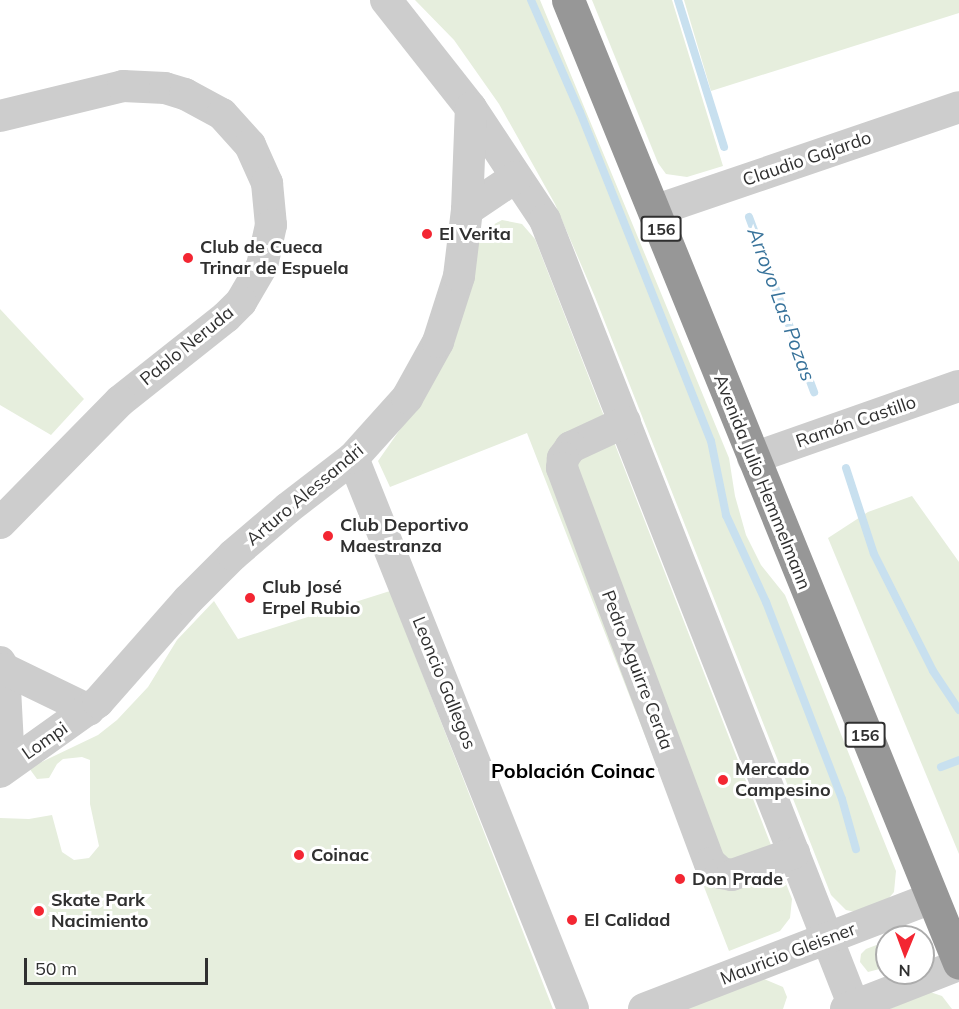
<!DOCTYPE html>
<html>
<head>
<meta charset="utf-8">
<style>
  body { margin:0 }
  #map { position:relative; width:959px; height:1009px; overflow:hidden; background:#fff; font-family:Mulish,sans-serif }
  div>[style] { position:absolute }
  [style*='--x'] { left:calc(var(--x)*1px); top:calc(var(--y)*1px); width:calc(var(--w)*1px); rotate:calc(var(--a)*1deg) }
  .green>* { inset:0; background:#e6eedd }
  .stream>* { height:8px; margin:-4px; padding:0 4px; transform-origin:4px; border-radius:4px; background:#c8e0ef }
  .minor>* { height:32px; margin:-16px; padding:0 16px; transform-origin:16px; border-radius:16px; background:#cdcdcd }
  .highway>* { height:33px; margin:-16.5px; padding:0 16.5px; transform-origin:16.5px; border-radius:16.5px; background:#979797 }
  .dots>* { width:16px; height:16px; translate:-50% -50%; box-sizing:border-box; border:3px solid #fff; border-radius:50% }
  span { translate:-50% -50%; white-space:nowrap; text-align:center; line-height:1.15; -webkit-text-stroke:6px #fff; paint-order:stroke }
  .shield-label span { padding:2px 4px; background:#fff; border:2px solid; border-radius:4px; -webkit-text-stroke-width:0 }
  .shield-label { font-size:16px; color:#303030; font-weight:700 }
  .street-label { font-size:18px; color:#303030 }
  .poi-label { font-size:18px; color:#303030; font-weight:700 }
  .left { translate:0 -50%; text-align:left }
  .water-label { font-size:20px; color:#37729a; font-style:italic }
  .neighbourhood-label { font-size:20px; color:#000; font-weight:700 }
  .north { position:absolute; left:875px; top:925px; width:60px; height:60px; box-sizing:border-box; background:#fff; border:2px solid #acacac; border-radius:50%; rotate:181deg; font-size:16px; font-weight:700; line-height:24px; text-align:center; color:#303030 }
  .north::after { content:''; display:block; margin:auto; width:21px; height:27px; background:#f32632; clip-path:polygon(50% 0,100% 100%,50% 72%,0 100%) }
  .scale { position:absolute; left:24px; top:958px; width:184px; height:27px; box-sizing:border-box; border:3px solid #303030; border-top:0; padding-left:8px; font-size:18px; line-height:21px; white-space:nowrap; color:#303030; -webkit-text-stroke:4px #fff; paint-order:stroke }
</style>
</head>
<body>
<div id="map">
  <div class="green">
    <i style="clip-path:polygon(415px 0,540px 0,729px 458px,735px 496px,746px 535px,761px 565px,785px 595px,896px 871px,894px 892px,882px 906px,860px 913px,846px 910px,831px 895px,595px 297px,555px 204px,499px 104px,454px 40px)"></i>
    <i style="clip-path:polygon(592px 0,672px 0,723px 166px,687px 177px,666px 174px,658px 163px)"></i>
    <i style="clip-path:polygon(684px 0,959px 0,959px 13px,711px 91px)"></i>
    <i style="clip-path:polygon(502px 220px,522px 224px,535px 239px,792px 899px,790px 918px,780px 931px,729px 951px,527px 433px,390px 487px,378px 461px,424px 395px,479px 238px,485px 229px)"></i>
    <i style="clip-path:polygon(0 309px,84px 399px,51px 435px,0 405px)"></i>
    <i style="clip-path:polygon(912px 496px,959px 562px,959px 854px,828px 538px,868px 512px)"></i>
    <i style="clip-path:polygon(390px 591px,553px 1009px,0 1009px,0 818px,29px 819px,52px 815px,62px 852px,74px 860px,89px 858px,99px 846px,90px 804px,90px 760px,82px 757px,63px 759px,57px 764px,49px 778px,37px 779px,29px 768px,98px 735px,117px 720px,148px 687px,177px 640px,214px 601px,238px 639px)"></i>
    <i style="clip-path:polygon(887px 941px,887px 967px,868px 972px,860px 962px,861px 954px,866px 949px)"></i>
    <i style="clip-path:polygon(764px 979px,783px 987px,787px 997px,783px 1009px,683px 1009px)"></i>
    <i style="clip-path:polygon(930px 992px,942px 996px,952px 1009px,889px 1009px)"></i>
  </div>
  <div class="stream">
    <i style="--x:531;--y:0;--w:122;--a:66.4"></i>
    <i style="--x:580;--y:112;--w:354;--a:68.3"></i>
    <i style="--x:711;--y:441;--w:76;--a:78.5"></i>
    <i style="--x:726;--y:515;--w:96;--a:65.3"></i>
    <i style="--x:766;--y:602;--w:211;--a:68.9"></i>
    <i style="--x:842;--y:799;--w:52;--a:74.4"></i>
    <i style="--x:678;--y:0;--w:154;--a:72.6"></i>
    <i style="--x:749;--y:217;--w:187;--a:69.6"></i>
    <i style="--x:846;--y:468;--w:90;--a:72"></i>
    <i style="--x:874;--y:554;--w:131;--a:63.2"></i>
    <i style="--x:933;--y:671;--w:47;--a:56.3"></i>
    <i style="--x:941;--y:767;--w:19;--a:-21"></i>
  </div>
  <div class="minor">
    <i style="--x:386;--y:0;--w:137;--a:51.8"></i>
    <i style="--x:471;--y:108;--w:134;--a:56.5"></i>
    <i style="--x:545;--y:220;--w:848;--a:68.55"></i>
    <i style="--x:0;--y:116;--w:127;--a:-13.7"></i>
    <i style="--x:123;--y:86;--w:42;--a:2.7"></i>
    <i style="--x:165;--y:88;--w:21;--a:17"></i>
    <i style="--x:185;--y:94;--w:42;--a:28.4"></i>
    <i style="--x:222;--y:114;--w:42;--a:47.9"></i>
    <i style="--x:250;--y:145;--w:42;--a:65.9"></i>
    <i style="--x:267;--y:183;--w:42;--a:84.6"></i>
    <i style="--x:271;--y:225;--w:42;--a:102.4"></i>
    <i style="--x:262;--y:266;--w:42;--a:120.3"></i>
    <i style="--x:241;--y:302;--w:21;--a:135"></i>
    <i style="--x:226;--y:317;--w:135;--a:141.6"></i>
    <i style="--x:120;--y:401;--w:171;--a:134.5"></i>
    <i style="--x:467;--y:210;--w:59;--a:-34"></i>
    <i style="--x:654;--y:211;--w:322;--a:-18.8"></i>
    <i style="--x:625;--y:422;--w:60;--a:155.2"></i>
    <i style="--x:571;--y:447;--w:14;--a:126"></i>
    <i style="--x:563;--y:458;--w:10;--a:96"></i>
    <i style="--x:562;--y:468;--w:422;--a:69.5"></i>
    <i style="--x:710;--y:863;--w:15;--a:42"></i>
    <i style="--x:721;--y:873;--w:11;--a:10"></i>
    <i style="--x:732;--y:875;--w:66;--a:-19.5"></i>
    <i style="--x:353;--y:458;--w:593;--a:68.23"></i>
    <i style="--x:753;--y:458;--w:218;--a:-19.3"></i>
    <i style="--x:0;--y:662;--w:8;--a:60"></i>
    <i style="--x:4;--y:669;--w:96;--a:87"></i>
    <i style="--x:4;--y:669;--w:94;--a:25.8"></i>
    <i style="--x:0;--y:772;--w:120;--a:-35.5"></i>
    <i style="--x:98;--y:702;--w:136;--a:-48.6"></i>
    <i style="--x:188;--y:600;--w:64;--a:-45"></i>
    <i style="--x:233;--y:555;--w:72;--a:-40.5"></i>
    <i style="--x:288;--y:508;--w:82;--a:-37.6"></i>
    <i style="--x:353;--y:458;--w:81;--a:-48"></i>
    <i style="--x:407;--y:398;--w:64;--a:-61"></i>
    <i style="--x:438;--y:342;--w:69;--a:-72.3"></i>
    <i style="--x:459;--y:276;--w:66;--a:-83.1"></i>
    <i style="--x:467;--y:210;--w:102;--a:-87.8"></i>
    <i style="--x:644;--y:1009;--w:308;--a:-21.1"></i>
    <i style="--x:846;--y:1009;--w:121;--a:-21.3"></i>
  </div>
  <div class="highway">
    <i style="--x:568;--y:0;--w:1039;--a:67.9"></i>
  </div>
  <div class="dots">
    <i style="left:427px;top:234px;background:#f32632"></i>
    <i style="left:188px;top:258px;background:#f32632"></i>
    <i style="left:328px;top:536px;background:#f32632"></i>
    <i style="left:250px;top:598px;background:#f32632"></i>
    <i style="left:723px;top:780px;background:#f32632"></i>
    <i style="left:299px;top:855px;background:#f32632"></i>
    <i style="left:680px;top:879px;background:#f32632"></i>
    <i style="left:39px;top:911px;background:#f32632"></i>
    <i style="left:572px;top:920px;background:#f32632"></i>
  </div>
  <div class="shield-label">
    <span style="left:661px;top:229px">156</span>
    <span style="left:865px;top:735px">156</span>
  </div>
  <div class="street-label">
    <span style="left:807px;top:159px;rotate:-19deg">Claudio Gajardo</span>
    <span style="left:187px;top:346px;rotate:-39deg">Pablo Neruda</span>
    <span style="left:856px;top:422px;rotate:-19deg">Ramón Castillo</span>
    <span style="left:762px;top:482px;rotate:68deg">Avenida Julio Hemmelmann</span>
    <span style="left:305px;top:495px;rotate:-40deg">Arturo Alessandri</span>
    <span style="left:637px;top:670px;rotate:69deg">Pedro Aguirre Cerda</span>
    <span style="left:444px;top:683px;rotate:68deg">Leoncio Gallegos</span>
    <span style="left:45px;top:741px;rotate:-35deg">Lompi</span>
    <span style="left:788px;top:954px;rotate:-21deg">Mauricio Gleisner</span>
  </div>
  <div class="poi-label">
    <span class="left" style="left:439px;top:234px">El Verita</span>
    <span class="left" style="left:200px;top:258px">Club de Cueca<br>Trinar de Espuela</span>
    <span class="left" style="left:340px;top:536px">Club Deportivo<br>Maestranza</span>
    <span class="left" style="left:262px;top:598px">Club José<br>Erpel Rubio</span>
    <span class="left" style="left:735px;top:780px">Mercado<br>Campesino</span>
    <span class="left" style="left:311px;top:855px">Coinac</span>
    <span class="left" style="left:692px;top:879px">Don Prade</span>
    <span class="left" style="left:51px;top:911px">Skate Park<br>Nacimiento</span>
    <span class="left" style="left:584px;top:920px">El Calidad</span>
  </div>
  <div class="water-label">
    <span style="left:782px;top:304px;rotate:70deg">Arroyo Las Pozas</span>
  </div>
  <div class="neighbourhood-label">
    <span style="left:573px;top:770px">Población Coinac</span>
  </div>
  <div class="north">N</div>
  <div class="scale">50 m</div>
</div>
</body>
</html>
